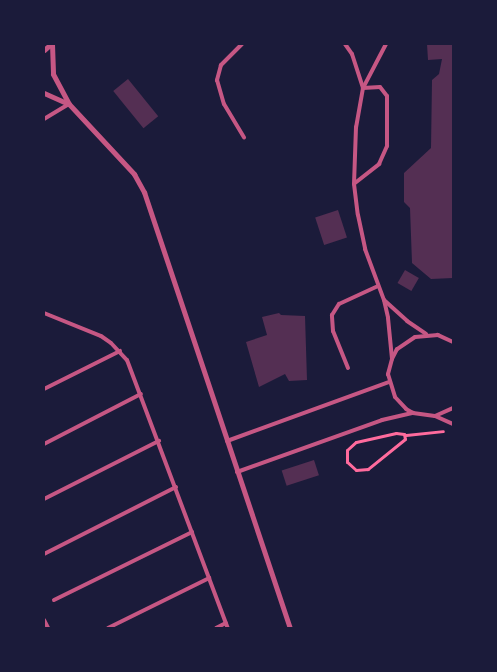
<!DOCTYPE html>
<html>
<head>
<meta charset="utf-8">
<style>
  body { margin:0 }
  #map { position:relative; width:497px; height:672px; overflow:hidden; background:#1b1b3a; font-family:Raleway,sans-serif }
  div>[style] { position:absolute }
  [style*='--x'] { left:calc(var(--x)*1px); top:calc(var(--y)*1px); width:calc(var(--w)*1px); rotate:calc(var(--a)*1deg) }
  .building>* { inset:0; background:#542f53; transform-origin:0 0 }
  .path>* { height:3px; margin:-1.5px; padding:0 1.5px; transform-origin:1.5px; border-radius:1.5px; background:#ff6b9d }
  .service>* { height:4px; margin:-2px; padding:0 2px; transform-origin:2px; border-radius:2px; background:#c65784 }
  .minor>* { height:5px; margin:-2.5px; padding:0 2.5px; transform-origin:2.5px; border-radius:2.5px; background:#c65784 }
  span { translate:-50% -50%; white-space:nowrap; text-align:center; line-height:1.15; -webkit-text-stroke:5px #1b1b3a; paint-order:stroke }
  .frame { position:absolute; inset:0; border:45px solid #1b1b3a; pointer-events:none }
</style>
</head>
<body>
<div id="map">
  <div class="building">
    <i style="clip-path:polygon(427px 44px,453px 44px,453px 278px,431px 279px,412px 263px,410px 208px,404px 202px,404px 173px,431px 148px,432px 80px,439px 74px,442px 59px,428px 60px)"></i>
    <i style="left:128px;top:79px;width:48px;height:19px;rotate:51deg"></i>
    <i style="left:338px;top:210px;width:29px;height:24px;rotate:72deg"></i>
    <i style="left:405px;top:270px;width:16px;height:15px;rotate:30deg"></i>
    <i style="clip-path:polygon(279px 313px,281px 315px,305px 316px,307px 380px,289px 381px,285px 374px,259px 387px,246px 342px,267px 335px,262px 317px)"></i>
    <i style="left:314px;top:460px;width:16px;height:34px;rotate:72deg"></i>
  </div>
  <div class="path">
    <i style="--x:396;--y:433;--w:8;--a:7"></i>
    <i style="--x:404;--y:434;--w:5;--a:79"></i>
    <i style="--x:405;--y:439;--w:48;--a:141"></i>
    <i style="--x:368;--y:469;--w:12;--a:175"></i>
    <i style="--x:356;--y:470;--w:12;--a:-138"></i>
    <i style="--x:347;--y:462;--w:12;--a:-90"></i>
    <i style="--x:347;--y:450;--w:12;--a:-42"></i>
    <i style="--x:356;--y:442;--w:41;--a:-12.7"></i>
    <i style="--x:406;--y:435;--w:37;--a:-6"></i>
  </div>
  <div class="service">
    <i style="--x:242;--y:44;--w:30;--a:135"></i>
    <i style="--x:221;--y:65;--w:16;--a:105"></i>
    <i style="--x:217;--y:80;--w:25;--a:74"></i>
    <i style="--x:224;--y:104;--w:39;--a:59"></i>
    <i style="--x:345;--y:44;--w:12;--a:55"></i>
    <i style="--x:352;--y:54;--w:35;--a:72"></i>
    <i style="--x:386;--y:44;--w:50;--a:117.6"></i>
    <i style="--x:363;--y:88;--w:40;--a:100"></i>
    <i style="--x:356;--y:127;--w:57;--a:92"></i>
    <i style="--x:354;--y:184;--w:31;--a:83"></i>
    <i style="--x:358;--y:215;--w:35;--a:78"></i>
    <i style="--x:365;--y:249;--w:54;--a:69.6"></i>
    <i style="--x:384;--y:300;--w:18;--a:77"></i>
    <i style="--x:388;--y:318;--w:41;--a:84.4"></i>
    <i style="--x:44;--y:119;--w:29;--a:-31"></i>
    <i style="--x:355;--y:183;--w:31;--a:-38"></i>
    <i style="--x:379;--y:164;--w:20;--a:-66"></i>
    <i style="--x:387;--y:146;--w:50;--a:-90"></i>
    <i style="--x:387;--y:96;--w:11;--a:-128"></i>
    <i style="--x:380;--y:87;--w:17;--a:177"></i>
    <i style="--x:384;--y:300;--w:31;--a:42"></i>
    <i style="--x:407;--y:321;--w:23;--a:34"></i>
    <i style="--x:44;--y:313;--w:61;--a:22"></i>
    <i style="--x:101;--y:336;--w:12;--a:35"></i>
    <i style="--x:111;--y:343;--w:23;--a:47"></i>
    <i style="--x:127;--y:360;--w:286;--a:69.4"></i>
    <i style="--x:453;--y:342;--w:17;--a:-155"></i>
    <i style="--x:438;--y:335;--w:23;--a:175"></i>
    <i style="--x:415;--y:337;--w:22;--a:146"></i>
    <i style="--x:397;--y:349;--w:11;--a:117"></i>
    <i style="--x:392;--y:359;--w:16;--a:105"></i>
    <i style="--x:388;--y:374;--w:24;--a:73"></i>
    <i style="--x:395;--y:397;--w:16;--a:47"></i>
    <i style="--x:406;--y:409;--w:8;--a:30"></i>
    <i style="--x:413;--y:413;--w:22;--a:8"></i>
    <i style="--x:435;--y:416;--w:20;--a:-24"></i>
    <i style="--x:348;--y:368;--w:40;--a:-112"></i>
    <i style="--x:333;--y:331;--w:16;--a:-94"></i>
    <i style="--x:332;--y:315;--w:13;--a:-58"></i>
    <i style="--x:339;--y:304;--w:43;--a:-24.8"></i>
    <i style="--x:44;--y:389;--w:85;--a:-26.6"></i>
    <i style="--x:435;--y:416;--w:20;--a:24"></i>
    <i style="--x:227;--y:441;--w:172;--a:-20"></i>
    <i style="--x:44;--y:444;--w:109;--a:-27.3"></i>
    <i style="--x:237;--y:472;--w:154;--a:-19.7"></i>
    <i style="--x:382;--y:420;--w:32;--a:-13"></i>
    <i style="--x:44;--y:499;--w:129;--a:-26.8"></i>
    <i style="--x:44;--y:554;--w:148;--a:-26.9"></i>
    <i style="--x:54;--y:600;--w:154;--a:-26.2"></i>
    <i style="--x:44;--y:620;--w:9;--a:63"></i>
    <i style="--x:108;--y:628;--w:113;--a:-26.3"></i>
    <i style="--x:216;--y:628;--w:11;--a:-27"></i>
  </div>
  <div class="minor">
    <i style="--x:52;--y:44;--w:30;--a:88"></i>
    <i style="--x:53;--y:74;--w:34;--a:62"></i>
    <i style="--x:69;--y:104;--w:96;--a:47.1"></i>
    <i style="--x:134;--y:174;--w:21;--a:61"></i>
    <i style="--x:144;--y:192;--w:460;--a:71.5"></i>
    <i style="--x:44;--y:50;--w:9;--a:-41"></i>
    <i style="--x:44;--y:93;--w:27;--a:24"></i>
  </div>
  <div class="frame"></div>
</div>
</body>
</html>
